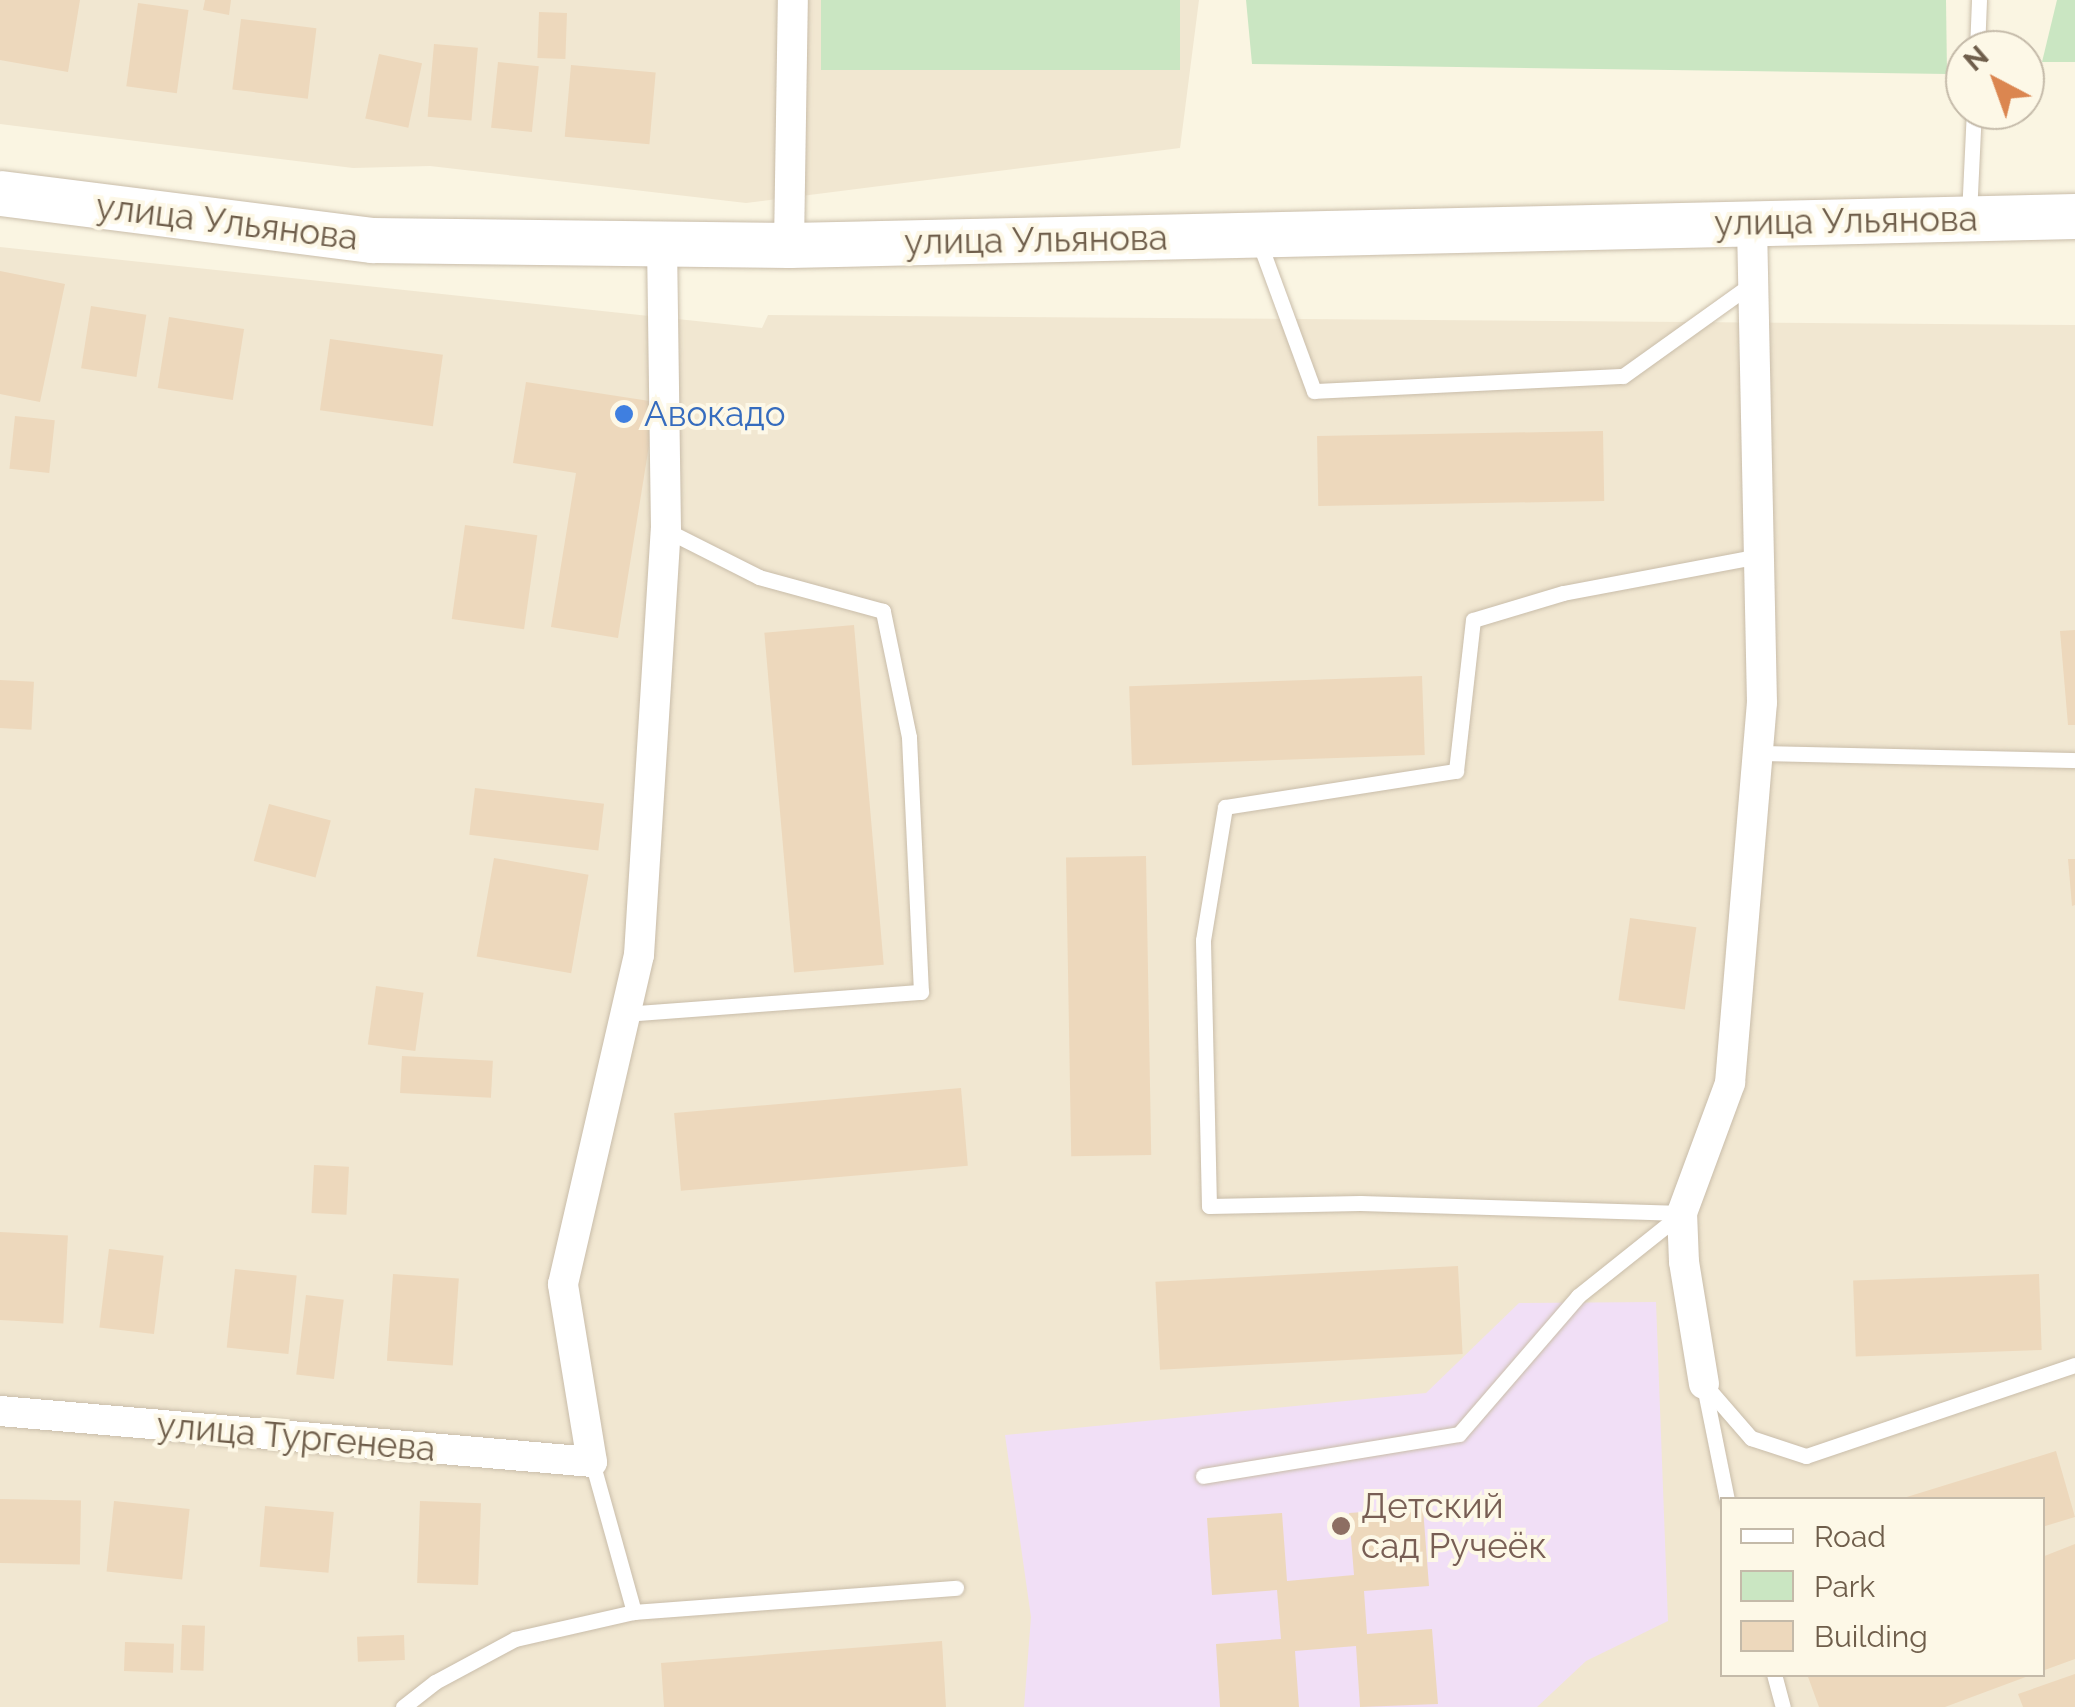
<!DOCTYPE html>
<html>
<head>
<meta charset="utf-8">
<style>
  body { margin:0 }
  #map { position:relative; width:2075px; height:1707px; overflow:hidden; background:#faf5e2; font-family:Raleway,sans-serif }
  div>[style] { position:absolute }
  [style*='--x'] { left:calc(var(--x)*1px); top:calc(var(--y)*1px); width:calc(var(--w)*1px); rotate:calc(var(--a)*1deg) }
  .residential>* { inset:0; background:#f1e7d1 }
  .education>* { inset:0; background:#f1dff6 }
  .green>* { inset:0; background:#cae6c2; transform-origin:0 0 }
  .building>* { inset:0; background:#edd8bc; transform-origin:0 0 }
  .roads { filter:drop-shadow(0 0 2px #c9bdaa) drop-shadow(0 0 2px #c9bdaa) }
  .lane>* { height:15px; margin:-7.5px; padding:0 7.5px; transform-origin:7.5px; border-radius:7.5px; background:#fff }
  .street>* { height:30px; margin:-15px; padding:0 15px; transform-origin:15px; border-radius:15px; background:#fff }
  .secondary>* { height:45px; margin:-22.5px; padding:0 22.5px; transform-origin:22.5px; border-radius:22.5px; background:#fff }
  .dots>* { width:28px; height:28px; translate:-50% -50%; box-sizing:border-box; border:5px solid #fdf8e7; border-radius:50% }
  span { translate:-50% -50%; white-space:nowrap; text-align:center; line-height:1.15; -webkit-text-stroke:8px #fdf8e7; paint-order:stroke }
  .street-label { font-size:35px; color:#6f5e4b }
  .shop-label { font-size:35px; color:#366cbe }
  .left { translate:0 -50%; text-align:left }
  .education-label { font-size:35px; color:#785e54 }
  .legend { position:absolute; left:1720px; top:1497px; width:325px; height:180px; box-sizing:border-box; background:#fdf8e7; border:2px solid #c4baa9; margin:0; padding:12px 18px; list-style:none; font-size:30px; color:#6f5e4b }
  .legend li { display:flex; align-items:center; gap:20px; height:50px }
  .legend b { width:50px; border:2px solid #c4baa9 }
  .north { position:absolute; left:1945px; top:30px; width:100px; height:100px; box-sizing:border-box; background:#fdf8e7; border:2px solid #c4baa9; border-radius:50%; rotate:319deg; font-size:28px; font-weight:700; line-height:40px; text-align:center; color:#6f5e4b }
  .north::after { content:''; display:block; margin:auto; width:35px; height:45px; background:#db8650; clip-path:polygon(50% 0,100% 100%,50% 72%,0 100%) }
</style>
</head>
<body>
<div id="map">
  <div class="residential">
    <i style="clip-path:polygon(0 0,1199px 0,1180px 148px,746px 203px,430px 166px,353px 168px,0 124px)"></i>
    <i style="clip-path:polygon(evenodd,0 247px,762px 328px,768px 315px,2075px 325px,2075px 1707px,0 1707px,0 247px,1722px 1500px,2042px 1500px,2042px 1674px,1722px 1674px,1722px 1500px)"></i>
  </div>
  <div class="education">
    <i style="clip-path:polygon(1656px 1302px,1668px 1621px,1586px 1661px,1537px 1707px,1024px 1707px,1031px 1617px,1005px 1435px,1426px 1393px,1519px 1303px)"></i>
  </div>
  <div class="green">
    <i style="left:821px;top:0;width:359px;height:70px"></i>
    <i style="clip-path:polygon(1246px 0,1946px 0,1947px 74px,1252px 64px)"></i>
    <i style="clip-path:polygon(2057px 0,2075px 0,2075px 62px,2042px 62px)"></i>
  </div>
  <div class="building">
    <i style="clip-path:polygon(0 0,80px 0,68px 72px,0 60px)"></i>
    <i style="clip-path:polygon(205px 0,231px 0,229px 15px,203px 10px)"></i>
    <i style="left:138px;top:3px;width:51px;height:84px;rotate:8deg"></i>
    <i style="left:539px;top:12px;width:28px;height:46px;rotate:2deg"></i>
    <i style="left:241px;top:19px;width:76px;height:71px;rotate:7deg"></i>
    <i style="left:434px;top:44px;width:44px;height:73px;rotate:5deg"></i>
    <i style="left:379px;top:54px;width:44px;height:66px;rotate:12deg"></i>
    <i style="left:498px;top:62px;width:41px;height:66px;rotate:6deg"></i>
    <i style="left:571px;top:65px;width:85px;height:72px;rotate:5deg"></i>
    <i style="clip-path:polygon(0 271px,65px 284px,40px 402px,0 394px)"></i>
    <i style="left:91px;top:306px;width:56px;height:63px;rotate:9deg"></i>
    <i style="left:169px;top:317px;width:76px;height:72px;rotate:9deg"></i>
    <i style="left:330px;top:339px;width:114px;height:72px;rotate:8deg"></i>
    <i style="clip-path:polygon(526px 382px,656px 402px,618px 638px,551px 627px,576px 473px,513px 463px)"></i>
    <i style="left:15px;top:416px;width:40px;height:53px;rotate:6deg"></i>
    <i style="left:1603px;top:431px;width:70px;height:286px;rotate:89deg"></i>
    <i style="left:465px;top:525px;width:73px;height:95px;rotate:8deg"></i>
    <i style="left:854px;top:625px;width:341px;height:90px;rotate:85deg"></i>
    <i style="clip-path:polygon(2075px 630px,2075px 725px,2068px 725px,2060px 631px)"></i>
    <i style="left:1422px;top:676px;width:79px;height:293px;rotate:88deg"></i>
    <i style="left:0;top:680px;width:34px;height:48px;rotate:3deg"></i>
    <i style="left:475px;top:788px;width:130px;height:47px;rotate:7deg"></i>
    <i style="left:269px;top:804px;width:64px;height:59px;rotate:15deg"></i>
    <i style="left:1146px;top:856px;width:299px;height:80px;rotate:89deg"></i>
    <i style="left:494px;top:858px;width:96px;height:100px;rotate:10deg"></i>
    <i style="clip-path:polygon(2068px 859px,2075px 859px,2075px 905px,2072px 906px)"></i>
    <i style="left:1630px;top:918px;width:67px;height:83px;rotate:8deg"></i>
    <i style="left:376px;top:986px;width:48px;height:59px;rotate:8deg"></i>
    <i style="left:402px;top:1056px;width:91px;height:37px;rotate:3deg"></i>
    <i style="left:961px;top:1088px;width:78px;height:288px;rotate:85deg"></i>
    <i style="left:314px;top:1165px;width:35px;height:48px;rotate:3deg"></i>
    <i style="left:0;top:1232px;width:68px;height:88px;rotate:3deg"></i>
    <i style="left:109px;top:1249px;width:55px;height:79px;rotate:7deg"></i>
    <i style="left:1458px;top:1266px;width:88px;height:303px;rotate:87deg"></i>
    <i style="left:235px;top:1269px;width:62px;height:79px;rotate:6deg"></i>
    <i style="left:393px;top:1274px;width:66px;height:87px;rotate:4deg"></i>
    <i style="left:2039px;top:1274px;width:76px;height:186px;rotate:88deg"></i>
    <i style="left:306px;top:1295px;width:38px;height:80px;rotate:7deg"></i>
    <i style="clip-path:polygon(2056px 1451px,2075px 1517px,2042px 1527px,2042px 1500px,1897px 1500px)"></i>
    <i style="left:0;top:1499px;width:81px;height:64px;rotate:1deg"></i>
    <i style="left:114px;top:1501px;width:76px;height:71px;rotate:6deg"></i>
    <i style="left:420px;top:1501px;width:61px;height:82px;rotate:2deg"></i>
    <i style="left:265px;top:1506px;width:69px;height:61px;rotate:5deg"></i>
    <i style="clip-path:polygon(1423px 1508px,1429px 1586px,1364px 1591px,1367px 1634px,1432px 1629px,1438px 1704px,1360px 1707px,1356px 1646px,1295px 1651px,1299px 1707px,1220px 1707px,1216px 1644px,1281px 1639px,1277px 1590px,1212px 1595px,1207px 1518px,1282px 1513px,1287px 1581px,1354px 1575px,1349px 1513px)"></i>
    <i style="clip-path:polygon(2075px 1544px,2075px 1659px,2042px 1671px,2042px 1557px)"></i>
    <i style="left:182px;top:1625px;width:23px;height:45px;rotate:2deg"></i>
    <i style="left:404px;top:1635px;width:25px;height:47px;rotate:88deg"></i>
    <i style="clip-path:polygon(942px 1641px,946px 1707px,664px 1707px,661px 1663px)"></i>
    <i style="left:125px;top:1642px;width:49px;height:29px;rotate:2deg"></i>
    <i style="clip-path:polygon(1807px 1674px,2031px 1674px,2031px 1675px,1945px 1707px,1819px 1707px)"></i>
    <i style="clip-path:polygon(2075px 1674px,2075px 1707px,2023px 1707px,2018px 1694px)"></i>
  </div>
  <div class="roads">
    <div class="lane">
      <i style="--x:1977;--y:50;--w:50;--a:-87.7"></i>
      <i style="--x:1969;--y:215;--w:105;--a:-87.3"></i>
      <i style="--x:1258;--y:239;--w:162;--a:69.8"></i>
      <i style="--x:1314;--y:391;--w:309;--a:-2.8"></i>
      <i style="--x:1623;--y:376;--w:160;--a:-35.6"></i>
      <i style="--x:1758;--y:753;--w:317;--a:1.3"></i>
      <i style="--x:625;--y:1014;--w:297;--a:-4.3"></i>
      <i style="--x:921;--y:992;--w:255;--a:-92.7"></i>
      <i style="--x:909;--y:737;--w:129;--a:-101.7"></i>
      <i style="--x:883;--y:611;--w:129;--a:-164.7"></i>
      <i style="--x:759;--y:577;--w:104;--a:-153.2"></i>
      <i style="--x:1704;--y:1384;--w:72;--a:49"></i>
      <i style="--x:1751;--y:1438;--w:58;--a:18.1"></i>
      <i style="--x:1806;--y:1456;--w:284;--a:-18.7"></i>
      <i style="--x:1704;--y:1386;--w:116;--a:78.6"></i>
      <i style="--x:1203;--y:1476;--w:259;--a:-9.3"></i>
      <i style="--x:1459;--y:1434;--w:182;--a:-49.2"></i>
      <i style="--x:1578;--y:1296;--w:133;--a:-38.6"></i>
      <i style="--x:1682;--y:1213;--w:322;--a:-178.2"></i>
      <i style="--x:1360;--y:1203;--w:151;--a:178.9"></i>
      <i style="--x:1209;--y:1206;--w:266;--a:-91.3"></i>
      <i style="--x:1203;--y:940;--w:135;--a:-80.6"></i>
      <i style="--x:1225;--y:807;--w:234;--a:-8.9"></i>
      <i style="--x:1456;--y:771;--w:152;--a:-83.6"></i>
      <i style="--x:1473;--y:620;--w:94;--a:-16.7"></i>
      <i style="--x:1563;--y:593;--w:199;--a:-10.7"></i>
      <i style="--x:634;--y:1612;--w:323;--a:-4.3"></i>
      <i style="--x:1774;--y:1674;--w:34;--a:75"></i>
      <i style="--x:403;--y:1707;--w:41;--a:-38"></i>
      <i style="--x:435;--y:1682;--w:91;--a:-28.3"></i>
      <i style="--x:515;--y:1639;--w:122;--a:-12.8"></i>
      <i style="--x:634;--y:1612;--w:156;--a:-105.6"></i>
    </div>
    <div class="street">
      <i style="--x:789;--y:245;--w:245;--a:-89.1"></i>
      <i style="--x:1704;--y:1384;--w:124;--a:-99.3"></i>
      <i style="--x:1684;--y:1262;--w:49;--a:-92.3"></i>
      <i style="--x:1682;--y:1213;--w:139;--a:-69.7"></i>
      <i style="--x:1730;--y:1083;--w:381;--a:-85.2"></i>
      <i style="--x:1762;--y:703;--w:480;--a:-91.2"></i>
      <i style="--x:0;--y:1411;--w:594;--a:4.92"></i>
      <i style="--x:592;--y:1462;--w:180;--a:-99.3"></i>
      <i style="--x:563;--y:1284;--w:338;--a:-77"></i>
      <i style="--x:639;--y:955;--w:426;--a:-86.4"></i>
      <i style="--x:666;--y:530;--w:287;--a:-90.8"></i>
    </div>
    <div class="secondary">
      <i style="--x:0;--y:193;--w:375;--a:7.2"></i>
      <i style="--x:372;--y:240;--w:417;--a:0.7"></i>
      <i style="--x:789;--y:245;--w:1286;--a:-1.29"></i>
    </div>
  </div>
  <div class="dots">
    <i style="left:624px;top:414px;background:#3f7fe0"></i>
    <i style="left:1341px;top:1526px;background:#8d6e63"></i>
  </div>
  <div class="street-label">
    <span style="left:1846px;top:221px;rotate:-1deg">улица Ульянова</span>
    <span style="left:227px;top:222px;rotate:7deg">улица Ульянова</span>
    <span style="left:1036px;top:240px;rotate:-1deg">улица Ульянова</span>
    <span style="left:296px;top:1437px;rotate:5deg">улица Тургенева</span>
  </div>
  <div class="shop-label">
    <span class="left" style="left:644px;top:414px">Авокадо</span>
  </div>
  <div class="education-label">
    <span class="left" style="left:1361px;top:1526px">Детский<br>сад Ручеёк</span>
  </div>
  <ul class="legend">
  <li><b style="height:12px;background:#fff"></b>Road</li>
  <li><b style="height:28px;background:#cae6c2"></b>Park</li>
  <li><b style="height:28px;background:#edd8bc"></b>Building</li>
  </ul>
  <div class="north">N</div>
</div>
</body>
</html>
